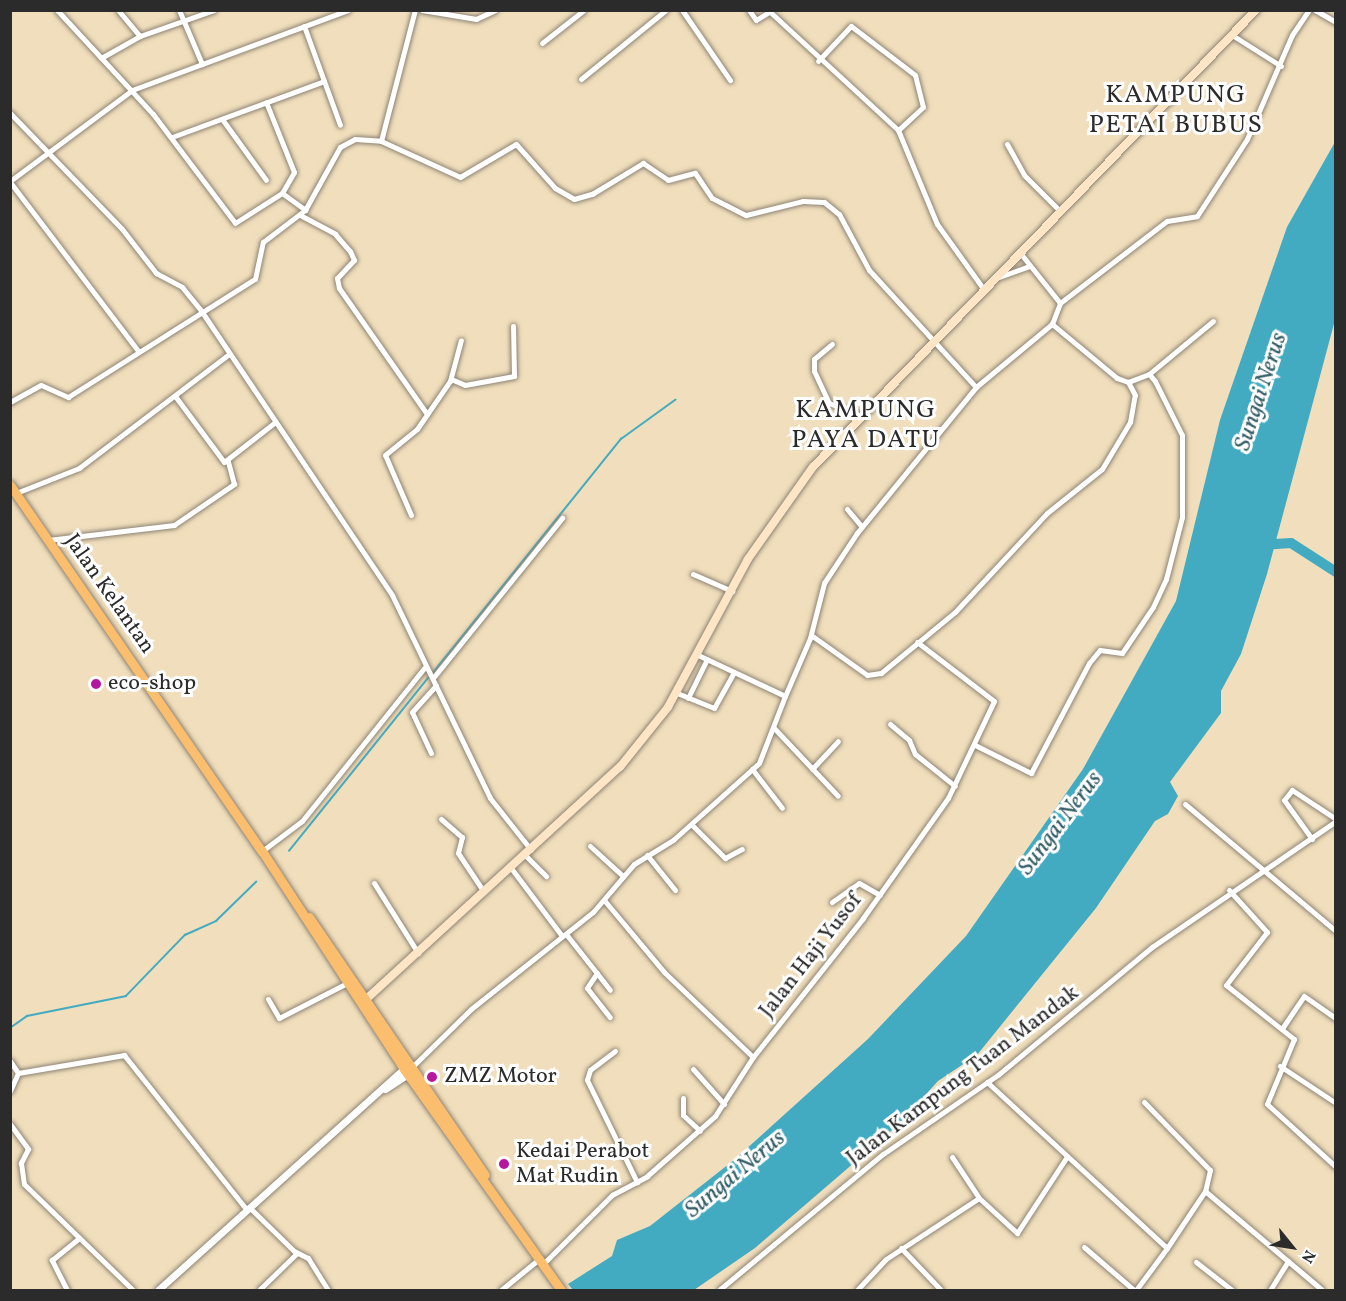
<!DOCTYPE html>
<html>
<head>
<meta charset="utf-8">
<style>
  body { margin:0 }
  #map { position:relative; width:1346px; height:1301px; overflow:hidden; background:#f0debc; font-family:Vollkorn,serif }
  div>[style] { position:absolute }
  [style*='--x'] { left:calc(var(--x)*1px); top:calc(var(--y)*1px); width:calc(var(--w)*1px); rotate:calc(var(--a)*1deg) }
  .water>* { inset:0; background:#42abc1 }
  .stream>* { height:1.5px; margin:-0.75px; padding:0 0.75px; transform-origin:0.75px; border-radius:0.75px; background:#42abc1 }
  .river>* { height:10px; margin:-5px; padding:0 5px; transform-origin:5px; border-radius:5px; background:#42abc1 }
  .roads { filter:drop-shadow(0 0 2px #8e8474) drop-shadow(0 0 2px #8e8474) }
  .minor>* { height:5px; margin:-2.5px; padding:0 2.5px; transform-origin:2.5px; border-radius:2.5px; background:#fff }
  .tertiary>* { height:7px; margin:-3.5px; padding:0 3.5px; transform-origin:3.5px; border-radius:3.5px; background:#fff }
  .secondary>* { height:8px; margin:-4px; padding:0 4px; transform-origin:4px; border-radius:4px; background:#fde5c5 }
  .trunk>* { height:9px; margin:-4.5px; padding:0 4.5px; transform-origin:4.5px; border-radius:4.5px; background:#fabe6e }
  .dots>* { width:16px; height:16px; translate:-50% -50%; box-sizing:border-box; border:3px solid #fff; border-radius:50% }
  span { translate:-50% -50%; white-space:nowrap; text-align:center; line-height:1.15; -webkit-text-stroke:6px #fff; paint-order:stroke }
  .street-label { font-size:22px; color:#2b2b2b }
  .poi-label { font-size:22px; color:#2b2b2b }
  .left { translate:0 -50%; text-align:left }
  .water-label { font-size:24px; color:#345e67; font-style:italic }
  .quarter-label { font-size:26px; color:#2b2b2b; letter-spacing:1.5px }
  .frame { position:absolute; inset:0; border:12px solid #2b2b2b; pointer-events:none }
  .north { position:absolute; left:1262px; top:1217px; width:60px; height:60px; -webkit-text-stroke:4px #fff; paint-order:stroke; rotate:120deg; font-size:16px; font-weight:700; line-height:24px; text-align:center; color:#2b2b2b }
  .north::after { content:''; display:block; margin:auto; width:21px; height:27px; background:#2b2b2b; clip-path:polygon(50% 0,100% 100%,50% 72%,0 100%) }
</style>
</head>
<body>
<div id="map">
  <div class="water">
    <i style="clip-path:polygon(1335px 142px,1335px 320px,1267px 574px,1241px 654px,1221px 691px,1221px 713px,1170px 782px,1178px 796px,1168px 814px,1155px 821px,1096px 908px,977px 1055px,938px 1081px,898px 1125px,755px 1248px,694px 1290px,573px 1290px,568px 1284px,612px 1256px,617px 1240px,650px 1226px,734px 1160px,868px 1039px,966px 936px,1083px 769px,1176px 601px,1220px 420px,1287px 227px)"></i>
  </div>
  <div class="stream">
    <i style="--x:432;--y:674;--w:302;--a:-51.2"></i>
    <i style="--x:621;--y:439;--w:67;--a:-35.8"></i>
    <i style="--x:289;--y:851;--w:223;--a:-51.2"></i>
    <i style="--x:10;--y:1028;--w:21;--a:-35"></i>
    <i style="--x:27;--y:1016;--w:101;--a:-11.4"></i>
    <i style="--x:126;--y:996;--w:85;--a:-46"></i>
    <i style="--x:185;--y:935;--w:34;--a:-24"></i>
    <i style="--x:216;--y:921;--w:56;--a:-44.3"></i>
  </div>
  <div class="river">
    <i style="--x:1261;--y:545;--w:30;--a:-4"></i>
    <i style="--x:1291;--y:543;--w:54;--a:32.8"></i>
  </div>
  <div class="roads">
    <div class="minor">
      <i style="--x:57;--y:10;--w:142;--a:47.3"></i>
      <i style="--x:153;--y:114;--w:136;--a:53"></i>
      <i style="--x:235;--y:223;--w:56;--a:-32.6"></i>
      <i style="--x:282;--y:193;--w:24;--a:-60"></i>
      <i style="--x:294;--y:172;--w:75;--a:-111.8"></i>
      <i style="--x:118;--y:10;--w:34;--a:50"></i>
      <i style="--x:179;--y:10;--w:59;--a:66.9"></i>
      <i style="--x:422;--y:10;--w:55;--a:9.5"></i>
      <i style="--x:476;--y:19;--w:21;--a:-25"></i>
      <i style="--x:682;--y:10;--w:85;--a:55.6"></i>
      <i style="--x:749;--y:10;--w:12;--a:55"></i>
      <i style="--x:756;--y:20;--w:15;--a:-32"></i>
      <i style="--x:768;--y:10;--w:177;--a:42.7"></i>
      <i style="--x:898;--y:130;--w:102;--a:67.5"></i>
      <i style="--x:937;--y:224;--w:82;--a:54.4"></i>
      <i style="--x:1315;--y:10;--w:24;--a:30"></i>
      <i style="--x:304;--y:26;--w:105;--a:70"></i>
      <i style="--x:1232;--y:35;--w:58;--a:32.3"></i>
      <i style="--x:542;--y:43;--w:53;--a:-38.2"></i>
      <i style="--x:101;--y:58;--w:45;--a:-29.4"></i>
      <i style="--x:140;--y:36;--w:78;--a:-19.4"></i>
      <i style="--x:818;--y:61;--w:48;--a:-46.7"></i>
      <i style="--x:851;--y:26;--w:81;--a:37.4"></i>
      <i style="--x:915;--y:75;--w:33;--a:76"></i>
      <i style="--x:923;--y:107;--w:34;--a:137"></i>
      <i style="--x:581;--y:79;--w:109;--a:-39.1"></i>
      <i style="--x:10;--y:113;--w:161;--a:46"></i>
      <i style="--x:122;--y:229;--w:56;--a:52.3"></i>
      <i style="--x:156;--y:273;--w:30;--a:28"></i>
      <i style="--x:182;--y:287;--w:32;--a:51"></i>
      <i style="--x:202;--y:312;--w:341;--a:56.1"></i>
      <i style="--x:392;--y:595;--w:225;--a:64.2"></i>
      <i style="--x:490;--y:798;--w:66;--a:51.7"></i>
      <i style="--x:222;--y:119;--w:75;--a:54.2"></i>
      <i style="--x:172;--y:137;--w:162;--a:-20.2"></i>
      <i style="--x:381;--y:141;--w:135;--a:-75.5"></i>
      <i style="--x:1007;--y:144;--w:35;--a:61"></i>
      <i style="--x:1024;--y:175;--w:52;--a:45"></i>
      <i style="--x:10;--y:181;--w:152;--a:-36.7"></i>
      <i style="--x:132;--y:90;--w:230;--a:-20.3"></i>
      <i style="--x:10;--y:182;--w:213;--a:52.8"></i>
      <i style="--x:282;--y:193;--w:29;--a:36"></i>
      <i style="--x:300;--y:215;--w:40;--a:28"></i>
      <i style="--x:335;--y:234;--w:23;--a:49"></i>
      <i style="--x:350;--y:251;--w:10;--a:66"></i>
      <i style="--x:354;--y:260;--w:25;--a:133"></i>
      <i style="--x:337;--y:278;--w:10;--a:79"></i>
      <i style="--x:339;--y:288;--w:154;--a:55.1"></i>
      <i style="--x:1021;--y:254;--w:63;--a:51.5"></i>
      <i style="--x:999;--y:277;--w:32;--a:-20"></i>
      <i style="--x:832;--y:344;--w:23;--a:140"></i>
      <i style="--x:814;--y:359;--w:12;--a:90"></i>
      <i style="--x:814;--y:371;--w:35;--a:65"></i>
      <i style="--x:829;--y:403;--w:35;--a:22"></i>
      <i style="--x:1149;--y:374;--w:83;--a:-39.6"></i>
      <i style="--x:451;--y:379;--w:15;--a:23"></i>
      <i style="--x:465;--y:385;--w:50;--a:-10.4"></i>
      <i style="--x:514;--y:376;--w:50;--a:-91.1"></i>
      <i style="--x:175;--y:396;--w:82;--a:53.4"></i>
      <i style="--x:224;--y:462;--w:63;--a:-38"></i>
      <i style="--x:10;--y:402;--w:35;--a:-29"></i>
      <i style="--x:41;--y:385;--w:30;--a:24"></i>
      <i style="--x:68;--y:397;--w:221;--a:-32.3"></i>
      <i style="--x:255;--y:279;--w:38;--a:-78"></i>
      <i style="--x:263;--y:242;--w:53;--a:-37.3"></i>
      <i style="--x:305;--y:210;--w:72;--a:-60.9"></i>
      <i style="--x:340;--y:147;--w:17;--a:-28"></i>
      <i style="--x:355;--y:139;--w:26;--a:4"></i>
      <i style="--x:381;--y:141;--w:87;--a:24.5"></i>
      <i style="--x:460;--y:177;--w:65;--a:-30.5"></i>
      <i style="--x:516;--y:144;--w:59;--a:48.4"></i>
      <i style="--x:555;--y:188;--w:22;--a:30"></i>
      <i style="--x:574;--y:199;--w:19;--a:-16"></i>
      <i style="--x:592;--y:194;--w:60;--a:-31.3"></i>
      <i style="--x:643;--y:163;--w:30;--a:34"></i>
      <i style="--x:668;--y:180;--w:28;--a:-15"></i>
      <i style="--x:695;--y:173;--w:30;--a:56"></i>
      <i style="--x:712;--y:198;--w:38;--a:27"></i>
      <i style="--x:746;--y:215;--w:59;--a:-13.8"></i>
      <i style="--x:803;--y:201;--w:21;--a:3"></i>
      <i style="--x:824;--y:202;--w:19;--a:39"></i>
      <i style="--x:839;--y:214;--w:64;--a:61.8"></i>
      <i style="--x:869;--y:270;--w:159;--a:47.6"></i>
      <i style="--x:16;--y:493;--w:68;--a:-21.6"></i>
      <i style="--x:79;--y:468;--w:188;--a:-37.2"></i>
      <i style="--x:847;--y:509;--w:23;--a:50"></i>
      <i style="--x:411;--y:515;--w:65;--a:-113.4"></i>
      <i style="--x:385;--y:455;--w:41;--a:-39.1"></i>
      <i style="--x:417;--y:429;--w:58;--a:-55.5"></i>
      <i style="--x:450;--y:381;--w:42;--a:-75"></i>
      <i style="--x:48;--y:540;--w:127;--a:-6.8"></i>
      <i style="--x:174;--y:525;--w:73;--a:-34.3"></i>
      <i style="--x:234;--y:484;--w:24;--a:-105"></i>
      <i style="--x:693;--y:574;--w:43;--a:23.6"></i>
      <i style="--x:811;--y:635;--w:69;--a:35.5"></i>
      <i style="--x:867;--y:675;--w:14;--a:-8"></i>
      <i style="--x:881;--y:673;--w:96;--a:-39.5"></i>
      <i style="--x:955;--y:612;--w:135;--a:-47.1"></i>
      <i style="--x:1047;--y:513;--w:70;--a:-38.7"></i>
      <i style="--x:1102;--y:469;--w:55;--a:-59.2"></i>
      <i style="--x:1130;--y:422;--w:27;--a:-80"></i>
      <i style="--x:1135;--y:395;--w:15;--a:-118"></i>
      <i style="--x:698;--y:655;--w:96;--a:25.2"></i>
      <i style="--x:785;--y:696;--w:63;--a:-66.7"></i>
      <i style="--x:810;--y:638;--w:57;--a:-75.7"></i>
      <i style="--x:824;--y:583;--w:60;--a:-56.6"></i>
      <i style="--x:857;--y:533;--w:188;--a:-50.8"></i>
      <i style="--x:976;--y:387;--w:99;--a:-39.7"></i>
      <i style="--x:1052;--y:324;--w:22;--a:-69"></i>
      <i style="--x:1060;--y:303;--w:135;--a:-37.5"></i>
      <i style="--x:1167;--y:221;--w:30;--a:-9"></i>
      <i style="--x:1197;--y:216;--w:92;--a:-57"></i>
      <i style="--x:1247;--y:139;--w:113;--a:-66.6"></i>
      <i style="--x:1292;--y:35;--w:30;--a:-56"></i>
      <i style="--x:433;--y:678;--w:206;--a:-51.1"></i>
      <i style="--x:677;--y:693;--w:40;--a:22"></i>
      <i style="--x:714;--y:708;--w:41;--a:-60.9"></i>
      <i style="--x:688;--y:698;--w:43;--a:-64"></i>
      <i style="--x:890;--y:724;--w:25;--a:40"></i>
      <i style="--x:909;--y:740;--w:15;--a:67"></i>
      <i style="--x:915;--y:754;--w:51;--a:38.7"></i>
      <i style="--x:774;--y:728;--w:93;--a:46.7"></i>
      <i style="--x:975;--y:745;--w:63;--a:26.6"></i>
      <i style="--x:1031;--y:773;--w:124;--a:-62.2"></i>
      <i style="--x:1089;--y:663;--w:17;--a:-50"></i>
      <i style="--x:1100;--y:650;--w:22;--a:8"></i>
      <i style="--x:1122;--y:653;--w:55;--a:-56"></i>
      <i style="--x:1153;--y:607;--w:31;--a:-65"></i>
      <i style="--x:1166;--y:579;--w:64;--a:-75.5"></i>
      <i style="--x:1182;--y:517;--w:82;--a:-90"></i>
      <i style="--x:1182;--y:435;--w:60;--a:-116.6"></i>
      <i style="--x:1155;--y:381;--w:9;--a:-131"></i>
      <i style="--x:1149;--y:374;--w:22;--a:159"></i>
      <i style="--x:1128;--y:382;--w:12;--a:-160"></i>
      <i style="--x:1117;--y:378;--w:85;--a:-140.3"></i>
      <i style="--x:431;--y:753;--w:45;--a:-114.9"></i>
      <i style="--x:412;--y:712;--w:36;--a:-48"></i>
      <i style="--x:752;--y:769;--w:49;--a:52.4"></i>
      <i style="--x:812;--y:769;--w:38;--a:-47"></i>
      <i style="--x:1185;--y:804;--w:197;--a:40.1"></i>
      <i style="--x:441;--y:819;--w:28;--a:41"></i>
      <i style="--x:462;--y:837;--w:16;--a:104"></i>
      <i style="--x:458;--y:853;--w:47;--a:56.3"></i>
      <i style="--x:692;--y:825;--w:47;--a:45"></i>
      <i style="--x:725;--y:858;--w:19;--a:-28"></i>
      <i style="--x:1312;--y:839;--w:48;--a:-125.7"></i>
      <i style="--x:1284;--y:800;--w:13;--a:-51"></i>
      <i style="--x:1292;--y:790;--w:53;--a:33.4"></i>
      <i style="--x:590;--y:846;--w:45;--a:42.3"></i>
      <i style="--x:262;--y:851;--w:50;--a:-36.9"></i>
      <i style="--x:302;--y:821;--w:197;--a:-51.4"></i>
      <i style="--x:525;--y:855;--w:30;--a:45"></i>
      <i style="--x:647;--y:855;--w:45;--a:51.3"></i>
      <i style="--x:511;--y:868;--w:85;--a:53.1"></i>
      <i style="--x:374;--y:883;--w:83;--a:57.8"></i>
      <i style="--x:1229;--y:890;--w:57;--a:47.9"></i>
      <i style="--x:1267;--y:932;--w:67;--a:127.7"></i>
      <i style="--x:1226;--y:985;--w:87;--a:38.5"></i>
      <i style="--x:1294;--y:1039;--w:70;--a:112.6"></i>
      <i style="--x:1267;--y:1104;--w:93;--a:42.4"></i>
      <i style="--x:604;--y:900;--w:94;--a:50.2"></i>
      <i style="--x:664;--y:972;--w:123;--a:43.7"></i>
      <i style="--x:832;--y:902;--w:33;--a:-35"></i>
      <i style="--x:859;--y:883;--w:24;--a:30"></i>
      <i style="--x:566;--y:934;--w:71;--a:51.8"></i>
      <i style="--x:597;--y:973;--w:18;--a:124"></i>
      <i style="--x:587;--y:988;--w:37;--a:52"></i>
      <i style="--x:268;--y:999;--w:22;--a:60"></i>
      <i style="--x:279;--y:1018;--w:76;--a:-27.2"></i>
      <i style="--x:1283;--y:1027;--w:37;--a:-56"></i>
      <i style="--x:1304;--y:996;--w:39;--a:35"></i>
      <i style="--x:615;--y:1051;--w:31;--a:143"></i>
      <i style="--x:590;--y:1070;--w:10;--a:107"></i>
      <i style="--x:587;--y:1080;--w:114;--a:63.9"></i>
      <i style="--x:10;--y:1061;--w:14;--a:56"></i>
      <i style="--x:18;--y:1073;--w:108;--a:-9.6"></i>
      <i style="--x:124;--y:1055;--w:196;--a:51.6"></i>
      <i style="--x:414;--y:1065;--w:80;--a:-44.5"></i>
      <i style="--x:471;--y:1009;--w:156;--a:-38.5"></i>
      <i style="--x:593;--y:912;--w:63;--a:-49.5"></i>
      <i style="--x:634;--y:864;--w:46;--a:-31.6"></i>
      <i style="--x:673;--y:840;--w:115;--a:-41.8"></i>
      <i style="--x:759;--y:763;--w:72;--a:-68.8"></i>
      <i style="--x:1280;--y:1066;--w:67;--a:33.5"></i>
      <i style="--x:693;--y:1069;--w:47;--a:48.5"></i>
      <i style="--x:987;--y:1082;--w:245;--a:42.7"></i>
      <i style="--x:1167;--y:1248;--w:69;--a:-56.3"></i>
      <i style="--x:1205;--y:1191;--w:153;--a:40.2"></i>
      <i style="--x:10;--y:1091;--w:20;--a:-66"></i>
      <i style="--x:683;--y:1098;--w:17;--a:90"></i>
      <i style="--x:683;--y:1115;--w:23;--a:43"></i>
      <i style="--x:1144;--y:1102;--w:95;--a:45.9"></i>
      <i style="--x:1210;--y:1170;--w:22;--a:103"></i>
      <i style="--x:10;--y:1124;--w:31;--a:54"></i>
      <i style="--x:28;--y:1149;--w:16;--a:117"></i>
      <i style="--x:21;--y:1163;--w:21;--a:82"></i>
      <i style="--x:24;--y:1184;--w:152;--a:44.2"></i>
      <i style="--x:952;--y:1157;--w:49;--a:56.6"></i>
      <i style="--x:249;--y:1207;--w:63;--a:44.4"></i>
      <i style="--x:294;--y:1251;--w:16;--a:27"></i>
      <i style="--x:308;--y:1258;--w:38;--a:58"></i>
      <i style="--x:1084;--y:1247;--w:66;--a:40.7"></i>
      <i style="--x:901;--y:1248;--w:58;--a:46.4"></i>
      <i style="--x:1196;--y:1262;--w:46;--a:37.9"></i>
      <i style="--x:543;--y:1264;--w:98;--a:-45"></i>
      <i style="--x:612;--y:1195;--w:40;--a:-28"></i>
      <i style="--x:647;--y:1176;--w:91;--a:-41.4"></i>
      <i style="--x:715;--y:1116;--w:70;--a:-57.2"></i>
      <i style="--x:753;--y:1057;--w:177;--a:-51.6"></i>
      <i style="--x:863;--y:918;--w:147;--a:-54.7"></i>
      <i style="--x:948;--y:798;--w:107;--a:-64.6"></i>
      <i style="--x:994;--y:701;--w:97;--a:-142.5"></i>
      <i style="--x:67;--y:1290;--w:34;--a:-117"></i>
      <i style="--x:52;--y:1260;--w:35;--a:-39"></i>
      <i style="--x:259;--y:1290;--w:53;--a:-44.2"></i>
      <i style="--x:501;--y:1290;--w:49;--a:-39.2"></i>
      <i style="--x:719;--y:1290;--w:213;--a:-39.7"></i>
      <i style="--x:883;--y:1154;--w:141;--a:-34.6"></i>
      <i style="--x:999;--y:1074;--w:199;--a:-39.7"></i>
      <i style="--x:1152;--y:947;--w:223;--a:-34.4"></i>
      <i style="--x:857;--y:1290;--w:42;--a:-46.9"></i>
      <i style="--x:886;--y:1259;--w:111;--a:-33.3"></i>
      <i style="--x:979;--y:1198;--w:52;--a:42.6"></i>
      <i style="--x:1017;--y:1233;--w:90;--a:-56.8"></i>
      <i style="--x:1136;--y:1290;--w:52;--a:-53.6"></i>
      <i style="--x:1270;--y:1290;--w:34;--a:-58"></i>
    </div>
    <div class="tertiary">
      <i style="--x:385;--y:1089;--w:30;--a:-33"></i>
      <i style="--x:158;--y:1290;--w:334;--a:-42"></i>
    </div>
    <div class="secondary">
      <i style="--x:362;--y:1003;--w:350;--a:-42.5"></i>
      <i style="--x:620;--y:767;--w:77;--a:-51.3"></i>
      <i style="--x:668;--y:707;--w:168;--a:-61.6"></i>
      <i style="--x:748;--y:559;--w:113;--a:-54.8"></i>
      <i style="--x:813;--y:467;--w:636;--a:-45.89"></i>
    </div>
    <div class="trunk">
      <i style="--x:10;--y:485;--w:444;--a:55.5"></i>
      <i style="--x:262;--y:851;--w:260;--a:56.9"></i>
      <i style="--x:404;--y:1069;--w:271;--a:54.6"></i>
      <i style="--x:309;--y:917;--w:312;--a:55.7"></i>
    </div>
  </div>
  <div class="dots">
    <i style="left:96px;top:684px;background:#b5179e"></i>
    <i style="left:432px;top:1077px;background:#b5179e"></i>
    <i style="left:504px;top:1164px;background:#b5179e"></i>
  </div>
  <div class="street-label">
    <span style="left:109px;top:594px;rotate:55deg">Jalan Kelantan</span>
    <span style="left:811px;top:956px;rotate:-52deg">Jalan Haji Yusof</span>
    <span style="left:963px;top:1076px;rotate:-37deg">Jalan Kampung Tuan Mandak</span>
  </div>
  <div class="poi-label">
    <span class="left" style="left:108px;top:684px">eco-shop</span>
    <span class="left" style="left:444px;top:1077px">ZMZ Motor</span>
    <span class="left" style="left:516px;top:1164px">Kedai Perabot<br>Mat Rudin</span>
  </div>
  <div class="water-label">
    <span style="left:1262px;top:392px;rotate:-72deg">Sungai Nerus</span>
    <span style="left:1061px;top:824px;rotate:-53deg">Sungai Nerus</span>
    <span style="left:736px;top:1175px;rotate:-40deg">Sungai Nerus</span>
  </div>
  <div class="quarter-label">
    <span style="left:1176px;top:111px">KAMPUNG<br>PETAI BUBUS</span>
    <span style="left:866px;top:426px">KAMPUNG<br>PAYA DATU</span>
  </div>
  <div class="frame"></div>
  <div class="north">N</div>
</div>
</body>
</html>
